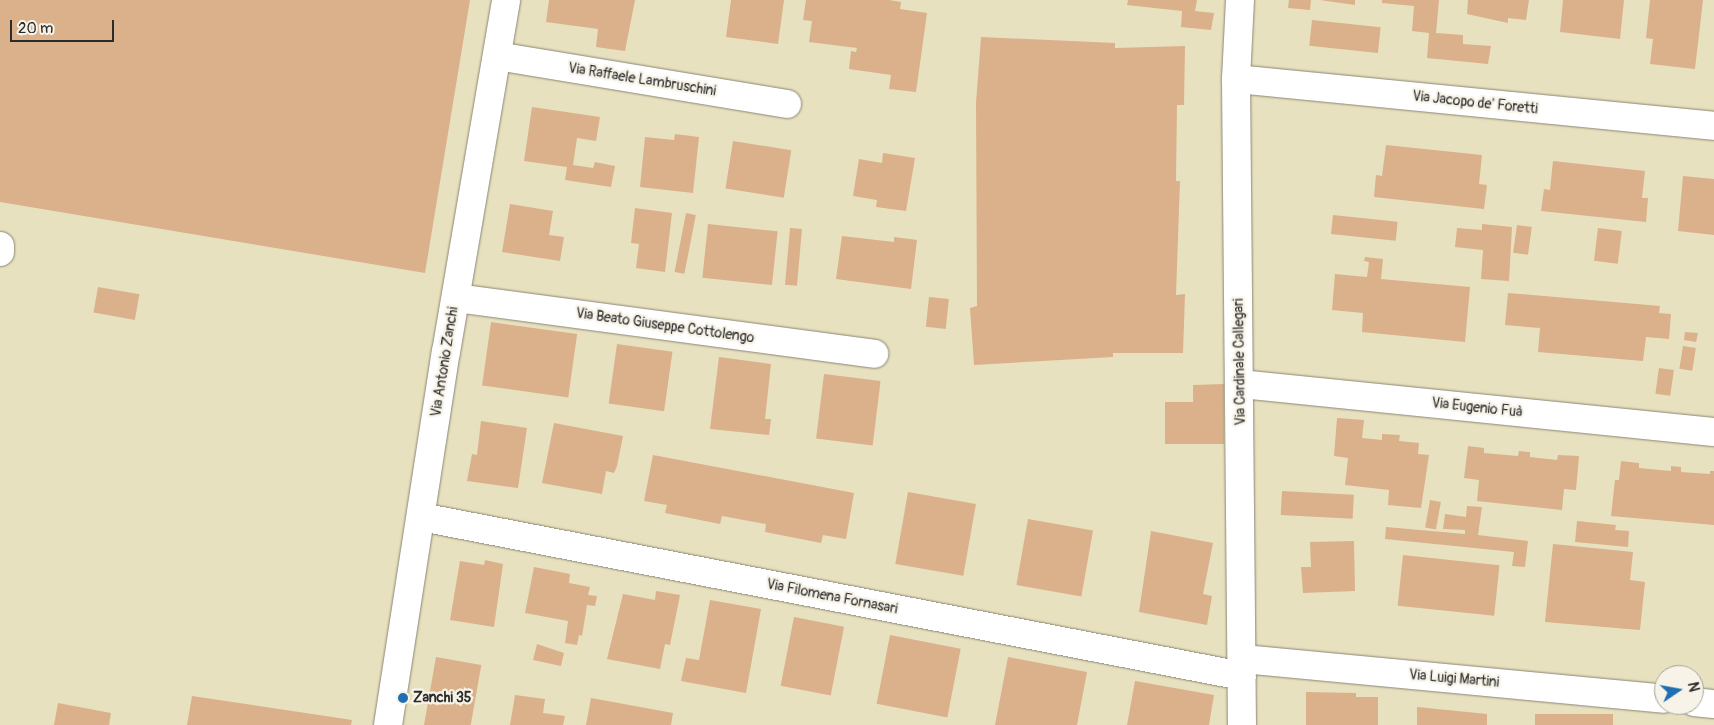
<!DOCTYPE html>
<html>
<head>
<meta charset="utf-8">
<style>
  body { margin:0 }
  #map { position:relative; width:1714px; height:725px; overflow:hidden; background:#e8e1bf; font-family:Pangolin,sans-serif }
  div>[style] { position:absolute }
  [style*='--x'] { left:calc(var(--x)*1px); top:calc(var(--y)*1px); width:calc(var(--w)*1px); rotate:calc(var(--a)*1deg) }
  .building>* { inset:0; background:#dab18a; transform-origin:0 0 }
  .roads { filter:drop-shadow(0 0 1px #8a8675) drop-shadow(0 0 1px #8a8675) }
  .minor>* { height:28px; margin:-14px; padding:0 14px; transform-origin:14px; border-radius:14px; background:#fff }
  .dots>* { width:14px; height:14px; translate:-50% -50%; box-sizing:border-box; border:2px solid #f7f3e8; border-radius:50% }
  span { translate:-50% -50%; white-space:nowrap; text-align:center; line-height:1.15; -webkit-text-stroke:4.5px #f7f3e8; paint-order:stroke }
  .street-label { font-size:14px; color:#2b2b2b }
  .poi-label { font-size:14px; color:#2b2b2b; font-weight:700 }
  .left { translate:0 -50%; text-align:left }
  .north { position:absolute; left:1654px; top:665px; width:50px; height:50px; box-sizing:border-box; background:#f7f3e8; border:1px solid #a5a39c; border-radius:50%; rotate:78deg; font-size:14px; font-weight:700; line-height:20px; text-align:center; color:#2b2b2b }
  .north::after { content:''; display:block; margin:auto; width:18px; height:22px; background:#1f6fb2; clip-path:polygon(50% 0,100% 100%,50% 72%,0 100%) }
  .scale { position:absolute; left:10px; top:20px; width:104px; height:22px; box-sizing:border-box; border:2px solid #2b2b2b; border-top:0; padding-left:6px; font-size:15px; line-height:18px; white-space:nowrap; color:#2b2b2b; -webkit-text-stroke:4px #f7f3e8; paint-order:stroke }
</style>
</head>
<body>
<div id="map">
  <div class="building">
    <i style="clip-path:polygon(0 0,470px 0,425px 273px,0 202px)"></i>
    <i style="clip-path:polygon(549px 0,635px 0,625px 51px,596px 47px,598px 29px,546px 22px)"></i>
    <i style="clip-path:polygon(731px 0,784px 0,778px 44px,726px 37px)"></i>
    <i style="clip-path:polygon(806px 0,889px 0,901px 2px,900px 9px,927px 13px,916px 92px,889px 89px,891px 75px,849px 69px,851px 51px,856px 52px,857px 48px,809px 42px,812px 21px,803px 20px)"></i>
    <i style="clip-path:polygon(1128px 0,1197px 0,1195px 11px,1214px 13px,1211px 30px,1181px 27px,1182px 11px,1127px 5px)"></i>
    <i style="clip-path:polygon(1289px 0,1311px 0,1310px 10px,1288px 8px)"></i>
    <i style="clip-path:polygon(1320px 0,1355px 0,1355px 5px)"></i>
    <i style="clip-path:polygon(1382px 0,1439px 0,1436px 33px,1463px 35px,1463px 44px,1491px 46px,1488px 64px,1427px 58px,1429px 33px,1412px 31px,1414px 6px,1382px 3px)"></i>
    <i style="clip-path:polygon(1468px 0,1529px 0,1526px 20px,1508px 18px,1508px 23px,1467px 14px)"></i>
    <i style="clip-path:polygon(1563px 0,1624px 0,1620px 39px,1560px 32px)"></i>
    <i style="clip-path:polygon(1650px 0,1703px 0,1695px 69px,1650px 64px,1653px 39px,1646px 38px)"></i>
    <i style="left:1312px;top:20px;width:69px;height:26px;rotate:6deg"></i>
    <i style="clip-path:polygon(981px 37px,1115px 43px,1115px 48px,1185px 46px,1184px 105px,1177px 105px,1176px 181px,1180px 181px,1176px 295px,1185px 294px,1183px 353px,1113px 353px,1113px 357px,974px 365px,970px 308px,977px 306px,976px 103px)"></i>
    <i style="clip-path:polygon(532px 107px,600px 117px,596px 141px,577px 138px,573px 165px,593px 168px,595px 162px,615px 166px,611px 187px,565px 180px,567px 167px,524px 161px)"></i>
    <i style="clip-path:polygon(675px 134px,699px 137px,693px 193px,640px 187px,645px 137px,674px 140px)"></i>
    <i style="left:733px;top:141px;width:59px;height:48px;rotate:9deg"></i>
    <i style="clip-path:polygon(1386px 145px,1482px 155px,1479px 184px,1487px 185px,1484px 209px,1374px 197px,1376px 175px,1382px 176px)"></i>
    <i style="clip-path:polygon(883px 153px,915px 158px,906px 211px,876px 207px,877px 200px,853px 196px,859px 159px,882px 163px)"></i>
    <i style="clip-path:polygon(1553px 161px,1645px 171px,1642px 198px,1648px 198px,1646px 222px,1541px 211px,1544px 189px,1550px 190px)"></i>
    <i style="clip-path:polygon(1683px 176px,1714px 179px,1714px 235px,1678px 231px)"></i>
    <i style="clip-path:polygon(510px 204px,553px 211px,549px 235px,564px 237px,560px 261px,502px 252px)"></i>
    <i style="clip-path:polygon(635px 208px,672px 213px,665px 272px,636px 268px,639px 244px,631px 243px)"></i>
    <i style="left:686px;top:213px;width:10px;height:60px;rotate:11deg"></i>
    <i style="left:1333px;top:215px;width:65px;height:19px;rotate:6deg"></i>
    <i style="left:708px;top:224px;width:70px;height:54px;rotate:6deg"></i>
    <i style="clip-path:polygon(1482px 224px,1512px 227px,1509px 281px,1481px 279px,1483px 250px,1455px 247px,1457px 228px,1482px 230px)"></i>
    <i style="left:1517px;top:225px;width:15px;height:28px;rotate:8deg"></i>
    <i style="left:790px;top:228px;width:12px;height:57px;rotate:5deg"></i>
    <i style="left:1598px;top:228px;width:24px;height:33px;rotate:7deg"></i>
    <i style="clip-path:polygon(842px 236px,894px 242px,894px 237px,917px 240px,911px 289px,836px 279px)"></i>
    <i style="clip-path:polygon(1365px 257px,1383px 259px,1381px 279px,1470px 287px,1465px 342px,1362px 332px,1363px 313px,1332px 310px,1335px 274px,1367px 277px,1369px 262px,1364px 261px)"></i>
    <i style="left:98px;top:287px;width:42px;height:26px;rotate:10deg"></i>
    <i style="clip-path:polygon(1508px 293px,1660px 306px,1659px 313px,1671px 314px,1669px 339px,1646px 337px,1643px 361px,1538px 352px,1540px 328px,1505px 325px)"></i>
    <i style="left:929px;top:297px;width:20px;height:30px;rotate:6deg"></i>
    <i style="left:491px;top:322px;width:87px;height:64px;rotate:8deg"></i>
    <i style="clip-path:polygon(1685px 332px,1698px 333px,1696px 342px,1684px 340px)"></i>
    <i style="left:617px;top:344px;width:56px;height:60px;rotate:8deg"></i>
    <i style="left:1683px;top:346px;width:13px;height:23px;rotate:9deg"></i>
    <i style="clip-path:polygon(719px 357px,771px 364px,765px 419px,771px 419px,769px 435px,710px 429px)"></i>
    <i style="left:1659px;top:368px;width:15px;height:26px;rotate:8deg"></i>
    <i style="left:824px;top:374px;width:57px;height:65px;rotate:7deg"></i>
    <i style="clip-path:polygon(1224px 384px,1224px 444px,1165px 444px,1165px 402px,1193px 402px,1193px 385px)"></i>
    <i style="clip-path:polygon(1337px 418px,1364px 420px,1362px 438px,1382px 440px,1382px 434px,1400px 435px,1399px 441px,1419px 443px,1418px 454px,1429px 455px,1421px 508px,1388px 505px,1389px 490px,1345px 485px,1348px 458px,1334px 456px)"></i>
    <i style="clip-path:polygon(481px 421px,527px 428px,518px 488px,467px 481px,472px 454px,477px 455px)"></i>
    <i style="clip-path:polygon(554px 423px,623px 436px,617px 466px,614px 473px,606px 471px,602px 494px,542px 483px)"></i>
    <i style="clip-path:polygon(1468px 446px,1484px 448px,1484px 453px,1518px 456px,1519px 451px,1530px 452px,1530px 457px,1557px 460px,1558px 455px,1579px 456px,1576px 490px,1564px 489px,1562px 510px,1477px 501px,1479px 480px,1464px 478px)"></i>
    <i style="clip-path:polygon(653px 455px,854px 493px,846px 539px,823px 535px,821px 543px,765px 532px,766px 524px,722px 516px,720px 524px,665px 513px,667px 505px,644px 501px)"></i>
    <i style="clip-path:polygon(1621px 461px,1639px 463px,1639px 468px,1671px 471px,1671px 466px,1681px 467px,1681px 472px,1710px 474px,1710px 471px,1714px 471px,1714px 525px,1611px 516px,1615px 480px,1619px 480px)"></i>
    <i style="left:1282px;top:491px;width:72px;height:24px;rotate:3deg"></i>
    <i style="left:908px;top:492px;width:69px;height:73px;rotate:10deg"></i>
    <i style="left:1430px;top:500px;width:11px;height:28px;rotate:10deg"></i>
    <i style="clip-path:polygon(1467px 506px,1482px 507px,1478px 535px,1528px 541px,1525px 567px,1512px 566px,1514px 552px,1385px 539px,1386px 527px,1465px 534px,1465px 530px,1443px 529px,1445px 514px,1466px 517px)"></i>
    <i style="left:1028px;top:519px;width:66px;height:67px;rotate:10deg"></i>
    <i style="clip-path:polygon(1577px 521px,1616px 525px,1615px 530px,1629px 531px,1628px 547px,1575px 542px)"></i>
    <i style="clip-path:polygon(1151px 531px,1213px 543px,1203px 594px,1212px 596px,1207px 625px,1139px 612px)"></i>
    <i style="clip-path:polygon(1354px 541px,1355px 591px,1303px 593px,1301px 567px,1311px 567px,1310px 542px)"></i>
    <i style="clip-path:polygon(1553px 544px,1633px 552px,1630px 580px,1645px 582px,1640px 630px,1545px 622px)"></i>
    <i style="left:1403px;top:555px;width:97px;height:51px;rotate:6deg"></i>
    <i style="clip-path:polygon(485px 560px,503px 564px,494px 627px,450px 620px,460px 561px,484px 565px)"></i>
    <i style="clip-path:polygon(534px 567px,570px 574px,569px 583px,590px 587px,588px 595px,597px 596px,595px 606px,587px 605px,582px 636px,579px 635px,577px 645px,565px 643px,568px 621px,525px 613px)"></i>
    <i style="clip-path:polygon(656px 591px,680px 595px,670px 645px,665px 644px,660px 669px,607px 659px,623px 594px,655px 600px)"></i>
    <i style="clip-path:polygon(710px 600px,761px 609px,746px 693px,681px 681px,686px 658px,699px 660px)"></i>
    <i style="left:794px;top:617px;width:51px;height:70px;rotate:11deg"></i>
    <i style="left:890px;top:635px;width:72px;height:70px;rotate:11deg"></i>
    <i style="clip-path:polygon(537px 644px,564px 653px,561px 666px,533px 660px)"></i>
    <i style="left:436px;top:657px;width:46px;height:69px;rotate:10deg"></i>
    <i style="clip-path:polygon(1008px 657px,1087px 672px,1077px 725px,995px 725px)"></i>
    <i style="clip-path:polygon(1135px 681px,1214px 695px,1209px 725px,1127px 725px)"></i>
    <i style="clip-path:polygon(1306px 692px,1356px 693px,1356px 697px,1378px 697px,1378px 725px,1306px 725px)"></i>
    <i style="clip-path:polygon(515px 695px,545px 699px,543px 713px,565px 716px,563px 725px,510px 725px)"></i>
    <i style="clip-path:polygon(192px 696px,352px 720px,351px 725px,187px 725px)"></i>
    <i style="clip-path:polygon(591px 698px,673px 713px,671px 725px,586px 725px)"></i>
    <i style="clip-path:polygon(58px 703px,111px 713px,109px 725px,54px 725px)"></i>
    <i style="clip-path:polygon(1417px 707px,1487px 714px,1487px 725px,1417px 725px)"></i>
    <i style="left:1613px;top:714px;width:11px;height:78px;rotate:90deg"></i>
  </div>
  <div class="roads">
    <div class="minor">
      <i style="--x:1240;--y:0;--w:79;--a:92.9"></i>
      <i style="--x:1236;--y:79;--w:646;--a:89.47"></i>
      <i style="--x:497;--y:56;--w:294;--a:9.4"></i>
      <i style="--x:1236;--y:79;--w:480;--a:5.6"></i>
      <i style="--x:0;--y:246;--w:6;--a:90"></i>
      <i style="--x:456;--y:298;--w:422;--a:7.6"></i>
      <i style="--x:1241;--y:384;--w:475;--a:5.8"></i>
      <i style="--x:421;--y:517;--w:836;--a:10.96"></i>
      <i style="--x:1243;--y:659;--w:423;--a:5.4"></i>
      <i style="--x:1694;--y:702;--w:20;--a:6"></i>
      <i style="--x:388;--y:725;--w:377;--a:-81.2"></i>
      <i style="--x:446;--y:352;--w:357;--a:-80.3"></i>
    </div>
  </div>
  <div class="dots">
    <i style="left:403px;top:698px;background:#1f6fb2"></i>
  </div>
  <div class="street-label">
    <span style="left:642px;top:80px;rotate:9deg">Via Raffaele Lambruschini</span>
    <span style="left:1475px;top:103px;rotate:6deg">Via Jacopo de' Foretti</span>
    <span style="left:665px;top:326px;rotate:8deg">Via Beato Giuseppe Cottolengo</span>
    <span style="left:445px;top:362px;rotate:-81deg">Via Antonio Zanchi</span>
    <span style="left:1240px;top:362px;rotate:-91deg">Via Cardinale Callegari</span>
    <span style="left:1477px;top:408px;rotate:6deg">Via Eugenio Fuà</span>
    <span style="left:832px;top:597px;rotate:11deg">Via Filomena Fornasari</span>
    <span style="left:1454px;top:679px;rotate:5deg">Via Luigi Martini</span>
  </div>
  <div class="poi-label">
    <span class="left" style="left:413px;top:698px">Zanchi 35</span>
  </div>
  <div class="north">N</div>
  <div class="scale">20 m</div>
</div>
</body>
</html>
